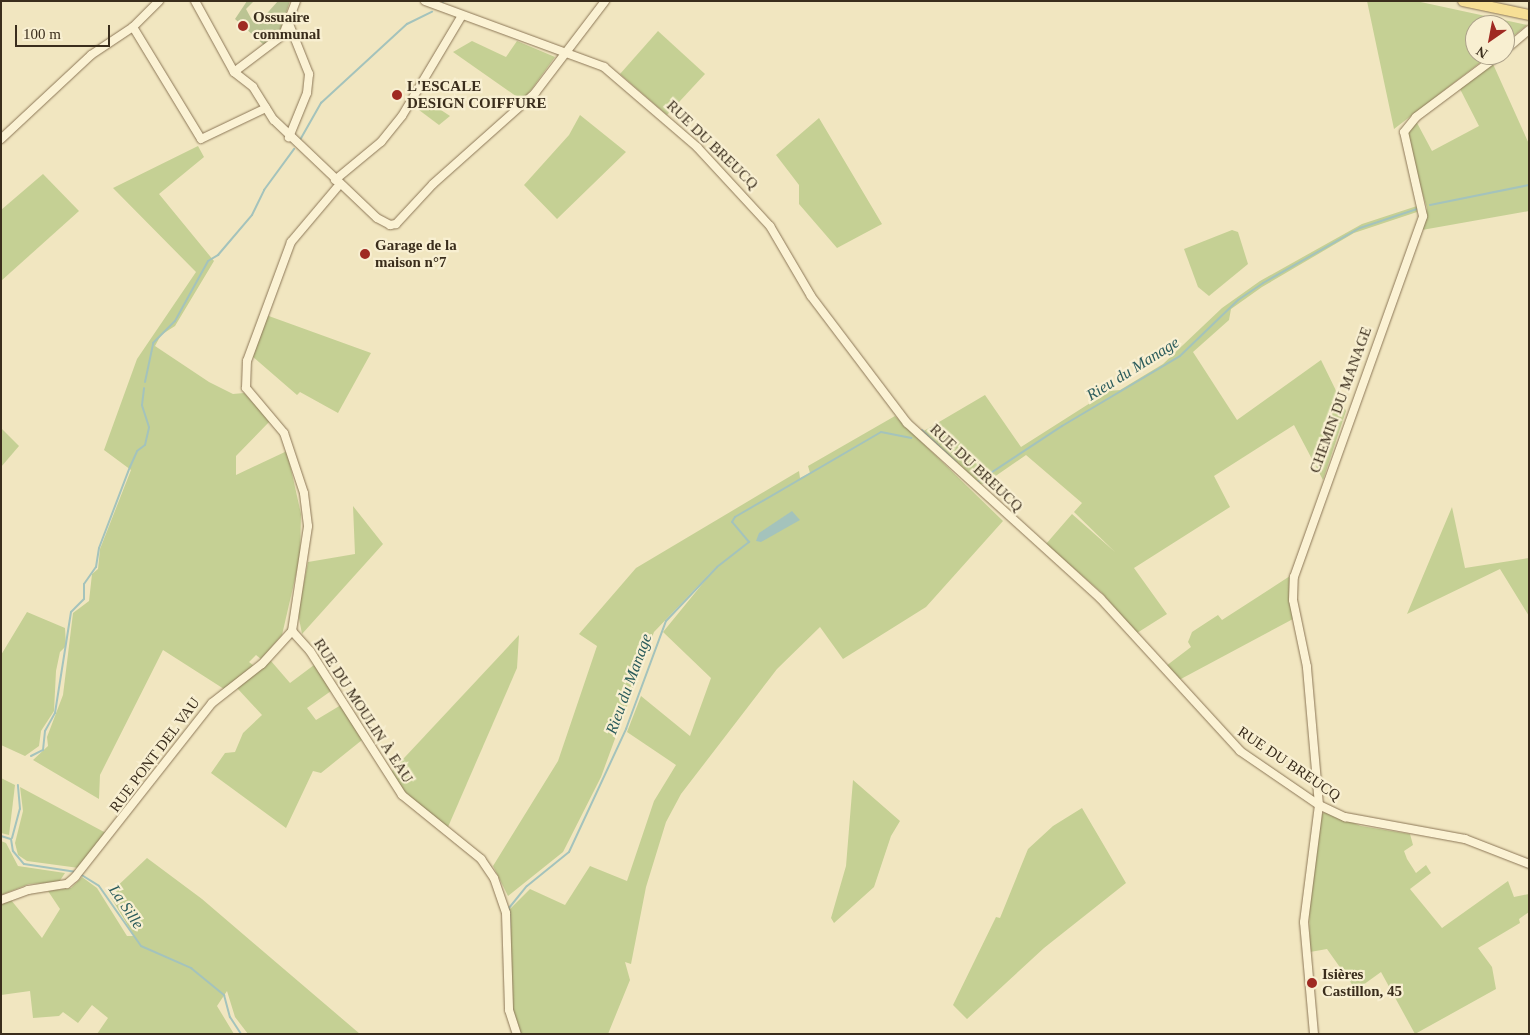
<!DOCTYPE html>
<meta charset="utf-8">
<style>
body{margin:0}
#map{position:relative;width:1530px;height:1035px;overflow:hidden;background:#f1e6c0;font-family:"Times New Roman",serif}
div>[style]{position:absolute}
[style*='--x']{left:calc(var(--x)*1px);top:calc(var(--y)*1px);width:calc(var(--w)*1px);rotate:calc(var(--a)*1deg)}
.green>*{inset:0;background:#c5d094}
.cemetery>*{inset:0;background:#bbc493}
.water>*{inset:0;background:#a4c3bc}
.stream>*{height:2px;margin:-1px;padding:0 1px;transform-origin:1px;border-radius:1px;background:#a4c3bc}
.roads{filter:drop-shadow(0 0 1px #8c7757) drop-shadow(0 0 1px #8c7757)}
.minor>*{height:8px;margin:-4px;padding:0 4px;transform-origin:4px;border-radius:4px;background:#fbf2d4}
.major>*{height:10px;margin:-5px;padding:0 5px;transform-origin:5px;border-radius:5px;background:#f7df95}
.dots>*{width:14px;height:14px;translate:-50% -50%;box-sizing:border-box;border:2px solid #f8efd1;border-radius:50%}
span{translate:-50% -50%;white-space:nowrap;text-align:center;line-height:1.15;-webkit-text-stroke:4.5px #f8efd1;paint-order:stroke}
.poi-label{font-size:15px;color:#3a2d1c;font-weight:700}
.left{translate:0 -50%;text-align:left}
.street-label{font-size:15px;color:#3a2d1c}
.water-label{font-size:16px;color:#2a5b5b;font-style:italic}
.frame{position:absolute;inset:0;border:2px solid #3a2d1c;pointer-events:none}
.north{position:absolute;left:1465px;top:15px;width:50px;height:50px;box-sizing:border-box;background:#f8efd1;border:1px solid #aca189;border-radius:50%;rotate:213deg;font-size:14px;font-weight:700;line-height:20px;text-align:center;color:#3a2d1c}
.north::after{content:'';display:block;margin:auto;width:18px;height:22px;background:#9f2a22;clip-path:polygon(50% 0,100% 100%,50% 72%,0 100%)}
.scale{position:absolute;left:15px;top:25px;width:95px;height:22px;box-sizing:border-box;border:2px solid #3a2d1c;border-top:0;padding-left:6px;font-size:15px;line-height:18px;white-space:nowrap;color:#3a2d1c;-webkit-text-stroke:4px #f8efd1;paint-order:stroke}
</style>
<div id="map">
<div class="green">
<i style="clip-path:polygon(1367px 1px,1416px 1px,1527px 25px,1505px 43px,1505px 25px,1475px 25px,1475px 55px,1490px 55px,1394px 129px)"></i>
<i style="clip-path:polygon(658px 31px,705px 74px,667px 115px,620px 74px)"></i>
<i style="clip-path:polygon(472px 41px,506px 57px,517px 41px,555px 57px,523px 101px,453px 52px)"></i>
<i style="clip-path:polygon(1493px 64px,1529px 144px,1529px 211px,1422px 230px,1427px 208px,1407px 144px,1407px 130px,1416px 121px,1432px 151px,1479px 126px,1460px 89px)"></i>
<i style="clip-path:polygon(422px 98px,429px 102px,450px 116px,439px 125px,415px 107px)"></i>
<i style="clip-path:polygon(580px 115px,626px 152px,557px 219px,524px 185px,569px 135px)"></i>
<i style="clip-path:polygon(819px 118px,882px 224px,837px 248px,799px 204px,799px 185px,776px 155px)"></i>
<i style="clip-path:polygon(198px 146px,204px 157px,159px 194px,214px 261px,175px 326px,161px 335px,155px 346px,209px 382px,233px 394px,244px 393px,270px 421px,236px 456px,236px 475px,287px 451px,301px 514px,300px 557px,282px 635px,261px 659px,256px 655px,249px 662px,254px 666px,224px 689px,163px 650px,100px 775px,99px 799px,33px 760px,48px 746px,47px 737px,63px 695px,73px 613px,89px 601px,92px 574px,98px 569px,100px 549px,131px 470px,104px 450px,137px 359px,196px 272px,113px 188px)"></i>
<i style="clip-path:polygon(43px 174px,79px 211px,1px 281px,1px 210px)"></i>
<i style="clip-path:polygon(1417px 206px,1417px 212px,1354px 233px,1262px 287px,1231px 309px,1229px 320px,1193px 352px,1237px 420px,1321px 360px,1346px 411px,1323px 480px,1294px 425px,1214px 476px,1230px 507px,1134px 568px,1167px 614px,1137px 633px,1101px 592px,1046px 544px,1072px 514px,1115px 552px,1074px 512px,1082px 503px,1026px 455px,984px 484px,976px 484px,922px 432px,985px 395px,1021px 447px,1109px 391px,1120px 390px,1163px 364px,1222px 308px,1260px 281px,1362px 224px)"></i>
<i style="clip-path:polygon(1232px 230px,1238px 232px,1248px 264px,1209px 296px,1198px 287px,1184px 249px)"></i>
<i style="clip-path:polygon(266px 315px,371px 353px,338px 413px,300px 392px,297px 395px,253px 357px)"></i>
<i style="clip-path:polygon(895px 416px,1003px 521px,926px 607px,843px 659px,820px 627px,777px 669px,681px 794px,666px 822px,646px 887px,631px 964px,625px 962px,630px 980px,608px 1034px,517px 1034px,513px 1027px,506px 913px,530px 889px,565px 905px,590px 866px,627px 881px,654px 801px,676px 765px,627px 732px,641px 696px,690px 736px,711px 678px,663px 632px,717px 566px,654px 632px,601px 777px,563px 852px,508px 896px,493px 866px,558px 761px,597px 646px,579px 634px,636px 568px,799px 471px,800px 478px,810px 473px,808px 466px)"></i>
<i style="clip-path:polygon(1px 428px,19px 446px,1px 467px)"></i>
<i style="clip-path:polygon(353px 506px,383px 544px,302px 634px,298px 613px,308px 562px,355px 554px)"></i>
<i style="clip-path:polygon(1452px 507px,1465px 568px,1529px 558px,1529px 616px,1500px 569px,1407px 614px)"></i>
<i style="clip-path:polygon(1290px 576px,1293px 619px,1179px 680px,1166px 666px,1191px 647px,1188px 642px,1192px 632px,1218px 615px,1222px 620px)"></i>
<i style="clip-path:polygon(27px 612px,65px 628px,66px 646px,60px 652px,56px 671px,54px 711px,41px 731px,39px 746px,25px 756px,1px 745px,1px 655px)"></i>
<i style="clip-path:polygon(519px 635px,517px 668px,448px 827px,409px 798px,391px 772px)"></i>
<i style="clip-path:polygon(271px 661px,290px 683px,314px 665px,331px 691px,307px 708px,316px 720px,341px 705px,362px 740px,321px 773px,313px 771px,286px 828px,211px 773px,225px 753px,235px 752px,243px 733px,262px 715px,237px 688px)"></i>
<i style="clip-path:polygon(1px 778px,15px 785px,9px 835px,1px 833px)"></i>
<i style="clip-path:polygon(853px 780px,900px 821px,891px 836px,874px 887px,834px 923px,831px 918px,846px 866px)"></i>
<i style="clip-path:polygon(20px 787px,106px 833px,79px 868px,27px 861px,18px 855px,15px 843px,23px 811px)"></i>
<i style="clip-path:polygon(1082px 808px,1126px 883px,1044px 948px,967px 1019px,953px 1005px,996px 917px,1000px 918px,1028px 849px,1053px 826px)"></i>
<i style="clip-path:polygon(1326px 812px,1361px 826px,1410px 834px,1413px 845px,1404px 851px,1407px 859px,1416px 873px,1426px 865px,1431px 873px,1410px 889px,1442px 928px,1508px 881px,1514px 897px,1529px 894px,1529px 912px,1519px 919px,1520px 923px,1478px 948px,1492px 967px,1496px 989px,1415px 1034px,1381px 972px,1356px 990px,1327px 949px,1310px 952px,1309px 901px,1322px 814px)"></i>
<i style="clip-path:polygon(1px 841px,6px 843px,18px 866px,65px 873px,59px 882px,29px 884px,1px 895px)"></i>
<i style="clip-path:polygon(147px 858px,202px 899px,360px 1034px,248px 1034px,235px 1017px,227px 991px,217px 1006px,234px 1034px,97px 1034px,108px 1018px,92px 1005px,78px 1023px,63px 1012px,59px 1016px,33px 1018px,30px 991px,1px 995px,1px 905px,11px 900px,42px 938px,60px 909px,48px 891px,71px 888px,82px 877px,97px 888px,127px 936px,134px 936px,109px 894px)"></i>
</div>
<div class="cemetery">
<i style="clip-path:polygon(247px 1px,254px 1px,246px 9px,252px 20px,261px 20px,278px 1px,290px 1px,280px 31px,264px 45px,235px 19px)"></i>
</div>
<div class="water">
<i style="clip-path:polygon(792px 511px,800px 520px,761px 542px,756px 541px,759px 533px)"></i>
</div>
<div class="stream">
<i style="--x:443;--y:2;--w:1;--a:-45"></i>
<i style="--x:300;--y:140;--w:43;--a:-60.4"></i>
<i style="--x:321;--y:103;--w:117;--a:-42.6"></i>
<i style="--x:407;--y:24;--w:28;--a:-26"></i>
<i style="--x:1430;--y:205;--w:101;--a:-11.4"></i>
<i style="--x:145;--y:382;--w:40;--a:-78"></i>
<i style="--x:153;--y:343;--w:31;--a:-45"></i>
<i style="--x:175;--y:321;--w:68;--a:-61.2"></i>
<i style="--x:208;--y:261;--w:12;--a:-31"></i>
<i style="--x:218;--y:255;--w:52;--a:-49.6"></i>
<i style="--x:252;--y:215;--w:28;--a:-64"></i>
<i style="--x:264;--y:190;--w:51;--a:-53.8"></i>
<i style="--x:922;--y:430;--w:47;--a:43.3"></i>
<i style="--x:977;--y:482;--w:102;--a:-33.4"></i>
<i style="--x:1062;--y:426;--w:137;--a:-30.7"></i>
<i style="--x:1180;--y:356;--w:81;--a:-44"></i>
<i style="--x:1238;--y:300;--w:30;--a:-34"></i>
<i style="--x:1263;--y:283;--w:112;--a:-29.6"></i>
<i style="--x:1360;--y:228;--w:60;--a:-18.4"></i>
<i style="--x:31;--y:756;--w:13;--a:-27"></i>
<i style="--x:43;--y:750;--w:19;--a:-84"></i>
<i style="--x:45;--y:731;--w:21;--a:-61"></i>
<i style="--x:55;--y:713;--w:102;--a:-81"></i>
<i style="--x:71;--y:612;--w:18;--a:-45"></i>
<i style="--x:84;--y:599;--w:15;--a:-90"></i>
<i style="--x:84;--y:584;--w:21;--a:-55"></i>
<i style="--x:96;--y:567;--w:19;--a:-81"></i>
<i style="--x:99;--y:548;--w:87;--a:-69.1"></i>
<i style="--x:130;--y:467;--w:17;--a:-66"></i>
<i style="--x:137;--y:451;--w:10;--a:-37"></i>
<i style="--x:145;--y:445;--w:18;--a:-77"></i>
<i style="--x:149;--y:427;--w:23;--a:-108"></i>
<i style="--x:142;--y:405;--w:17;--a:-83"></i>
<i style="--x:1;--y:836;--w:10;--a:17"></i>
<i style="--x:11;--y:839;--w:12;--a:81"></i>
<i style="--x:13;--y:851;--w:17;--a:50"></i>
<i style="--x:24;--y:864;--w:53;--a:8.7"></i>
<i style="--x:12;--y:838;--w:30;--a:-75"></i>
<i style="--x:20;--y:809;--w:24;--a:-95"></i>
<i style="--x:80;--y:874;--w:22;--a:32"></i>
<i style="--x:99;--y:886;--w:73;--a:55"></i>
<i style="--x:141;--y:946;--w:55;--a:23.7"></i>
<i style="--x:191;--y:968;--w:43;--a:39.3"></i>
<i style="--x:224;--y:995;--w:23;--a:75"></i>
<i style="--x:230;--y:1017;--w:20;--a:57"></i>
<i style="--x:510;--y:928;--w:20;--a:-93"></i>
<i style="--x:509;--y:908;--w:28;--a:-51"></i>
<i style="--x:527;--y:886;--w:54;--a:-39"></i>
<i style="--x:569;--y:852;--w:136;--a:-65.1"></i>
<i style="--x:626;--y:729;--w:115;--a:-69.7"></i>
<i style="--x:666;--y:621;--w:74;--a:-46.6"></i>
<i style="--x:717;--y:567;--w:41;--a:-38"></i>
<i style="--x:749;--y:542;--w:26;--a:-130"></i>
<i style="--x:732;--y:522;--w:6;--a:-59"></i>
<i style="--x:735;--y:517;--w:169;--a:-30.2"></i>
<i style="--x:881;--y:432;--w:31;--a:11"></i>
</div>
<div class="roads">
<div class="minor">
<i style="--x:195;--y:1;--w:81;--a:61.2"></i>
<i style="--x:234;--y:72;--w:24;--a:38"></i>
<i style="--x:253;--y:87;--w:39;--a:58"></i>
<i style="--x:274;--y:120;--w:142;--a:43.6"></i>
<i style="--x:377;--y:218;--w:15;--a:28"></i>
<i style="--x:390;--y:225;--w:6;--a:-9"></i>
<i style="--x:396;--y:224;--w:54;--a:-47.2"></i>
<i style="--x:433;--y:184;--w:137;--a:-41.7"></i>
<i style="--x:535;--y:93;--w:116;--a:-52.7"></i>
<i style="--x:425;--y:1;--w:191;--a:20.2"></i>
<i style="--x:604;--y:67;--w:123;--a:40.7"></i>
<i style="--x:697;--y:147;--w:108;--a:47.3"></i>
<i style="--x:770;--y:226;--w:81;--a:59.6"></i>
<i style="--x:811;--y:296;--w:159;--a:52.9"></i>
<i style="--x:907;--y:423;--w:261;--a:42.2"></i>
<i style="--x:1100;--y:598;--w:207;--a:47.5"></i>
<i style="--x:1240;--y:751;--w:96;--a:34.4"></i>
<i style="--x:1319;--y:805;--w:29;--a:25"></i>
<i style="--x:1345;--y:817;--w:122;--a:10.4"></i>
<i style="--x:1465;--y:839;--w:69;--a:21.3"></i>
<i style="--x:289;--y:24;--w:54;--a:68.2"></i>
<i style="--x:309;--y:74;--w:19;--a:96"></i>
<i style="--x:307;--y:93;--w:48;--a:112.2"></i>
<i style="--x:133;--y:27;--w:131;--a:58.7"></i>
<i style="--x:201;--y:139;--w:72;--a:-25.5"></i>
<i style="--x:1505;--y:50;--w:31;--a:-40"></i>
<i style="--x:234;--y:72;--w:61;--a:-37.1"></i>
<i style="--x:283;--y:35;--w:36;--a:-69"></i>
<i style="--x:1;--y:139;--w:123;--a:-43"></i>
<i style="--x:91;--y:55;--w:50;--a:-33.7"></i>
<i style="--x:133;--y:27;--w:37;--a:-45"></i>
<i style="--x:335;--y:180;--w:60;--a:-39.6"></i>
<i style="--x:381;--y:142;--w:33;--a:-51"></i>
<i style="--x:402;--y:116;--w:115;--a:-59.2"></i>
<i style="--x:292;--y:631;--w:27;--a:48"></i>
<i style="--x:310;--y:651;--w:171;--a:57.4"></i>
<i style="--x:402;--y:795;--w:102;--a:39"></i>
<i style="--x:481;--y:859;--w:23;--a:56"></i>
<i style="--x:494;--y:878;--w:37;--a:71"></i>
<i style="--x:506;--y:913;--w:97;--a:88.2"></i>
<i style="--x:509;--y:1010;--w:25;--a:72"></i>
<i style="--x:1;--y:900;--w:29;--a:-20"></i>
<i style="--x:28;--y:890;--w:39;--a:-9"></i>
<i style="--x:67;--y:884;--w:11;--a:-41"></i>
<i style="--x:75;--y:877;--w:221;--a:-51.8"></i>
<i style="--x:212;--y:703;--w:63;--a:-38"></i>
<i style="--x:262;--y:664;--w:45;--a:-47.7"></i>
<i style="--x:292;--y:631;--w:106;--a:-81.3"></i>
<i style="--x:308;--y:526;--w:33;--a:-97"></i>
<i style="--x:304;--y:493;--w:63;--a:-108.4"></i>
<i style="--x:284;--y:433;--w:59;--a:-130.2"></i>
<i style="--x:246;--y:388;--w:27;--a:-88"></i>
<i style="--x:247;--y:361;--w:127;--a:-69.7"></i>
<i style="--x:291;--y:242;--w:76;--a:-49.8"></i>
<i style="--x:1314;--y:1034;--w:112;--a:-95.1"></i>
<i style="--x:1304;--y:922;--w:118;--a:-82.7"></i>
<i style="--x:1319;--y:805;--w:139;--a:-95"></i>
<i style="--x:1307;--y:667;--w:68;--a:-101.8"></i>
<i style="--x:1293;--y:600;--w:23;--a:-88"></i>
<i style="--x:1294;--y:577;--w:383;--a:-70.3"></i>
<i style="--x:1423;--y:216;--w:86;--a:-102.7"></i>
<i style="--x:1404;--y:132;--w:19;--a:-51"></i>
<i style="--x:1416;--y:117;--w:104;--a:-36.8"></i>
</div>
<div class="major">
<i style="--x:1463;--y:1;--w:67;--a:12"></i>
</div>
</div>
<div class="dots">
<i style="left:243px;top:26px;background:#9f2a22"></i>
<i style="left:397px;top:95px;background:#9f2a22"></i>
<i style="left:365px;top:254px;background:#9f2a22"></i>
<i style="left:1312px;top:983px;background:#9f2a22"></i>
</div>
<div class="poi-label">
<span class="left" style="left:253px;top:26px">Ossuaire<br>communal</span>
<span class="left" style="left:407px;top:95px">L'ESCALE<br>DESIGN COIFFURE</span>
<span class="left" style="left:375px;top:254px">Garage de la<br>maison n°7</span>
<span class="left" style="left:1322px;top:983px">Isières<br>Castillon, 45</span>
</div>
<div class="street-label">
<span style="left:712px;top:145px;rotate:44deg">RUE DU BREUCQ</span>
<span style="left:1341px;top:400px;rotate:-70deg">CHEMIN DU MANAGE</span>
<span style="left:976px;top:468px;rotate:43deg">RUE DU BREUCQ</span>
<span style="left:363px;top:711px;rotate:57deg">RUE DU MOULIN À EAU</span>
<span style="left:155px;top:755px;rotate:-53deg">RUE PONT DEL VAU</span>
<span style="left:1289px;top:764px;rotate:34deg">RUE DU BREUCQ</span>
</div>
<div class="water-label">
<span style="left:1133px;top:369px;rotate:-32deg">Rieu du Manage</span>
<span style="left:629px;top:684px;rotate:-70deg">Rieu du Manage</span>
<span style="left:126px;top:907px;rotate:56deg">La Sille</span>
</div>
<div class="frame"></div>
<div class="north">N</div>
<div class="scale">100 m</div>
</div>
